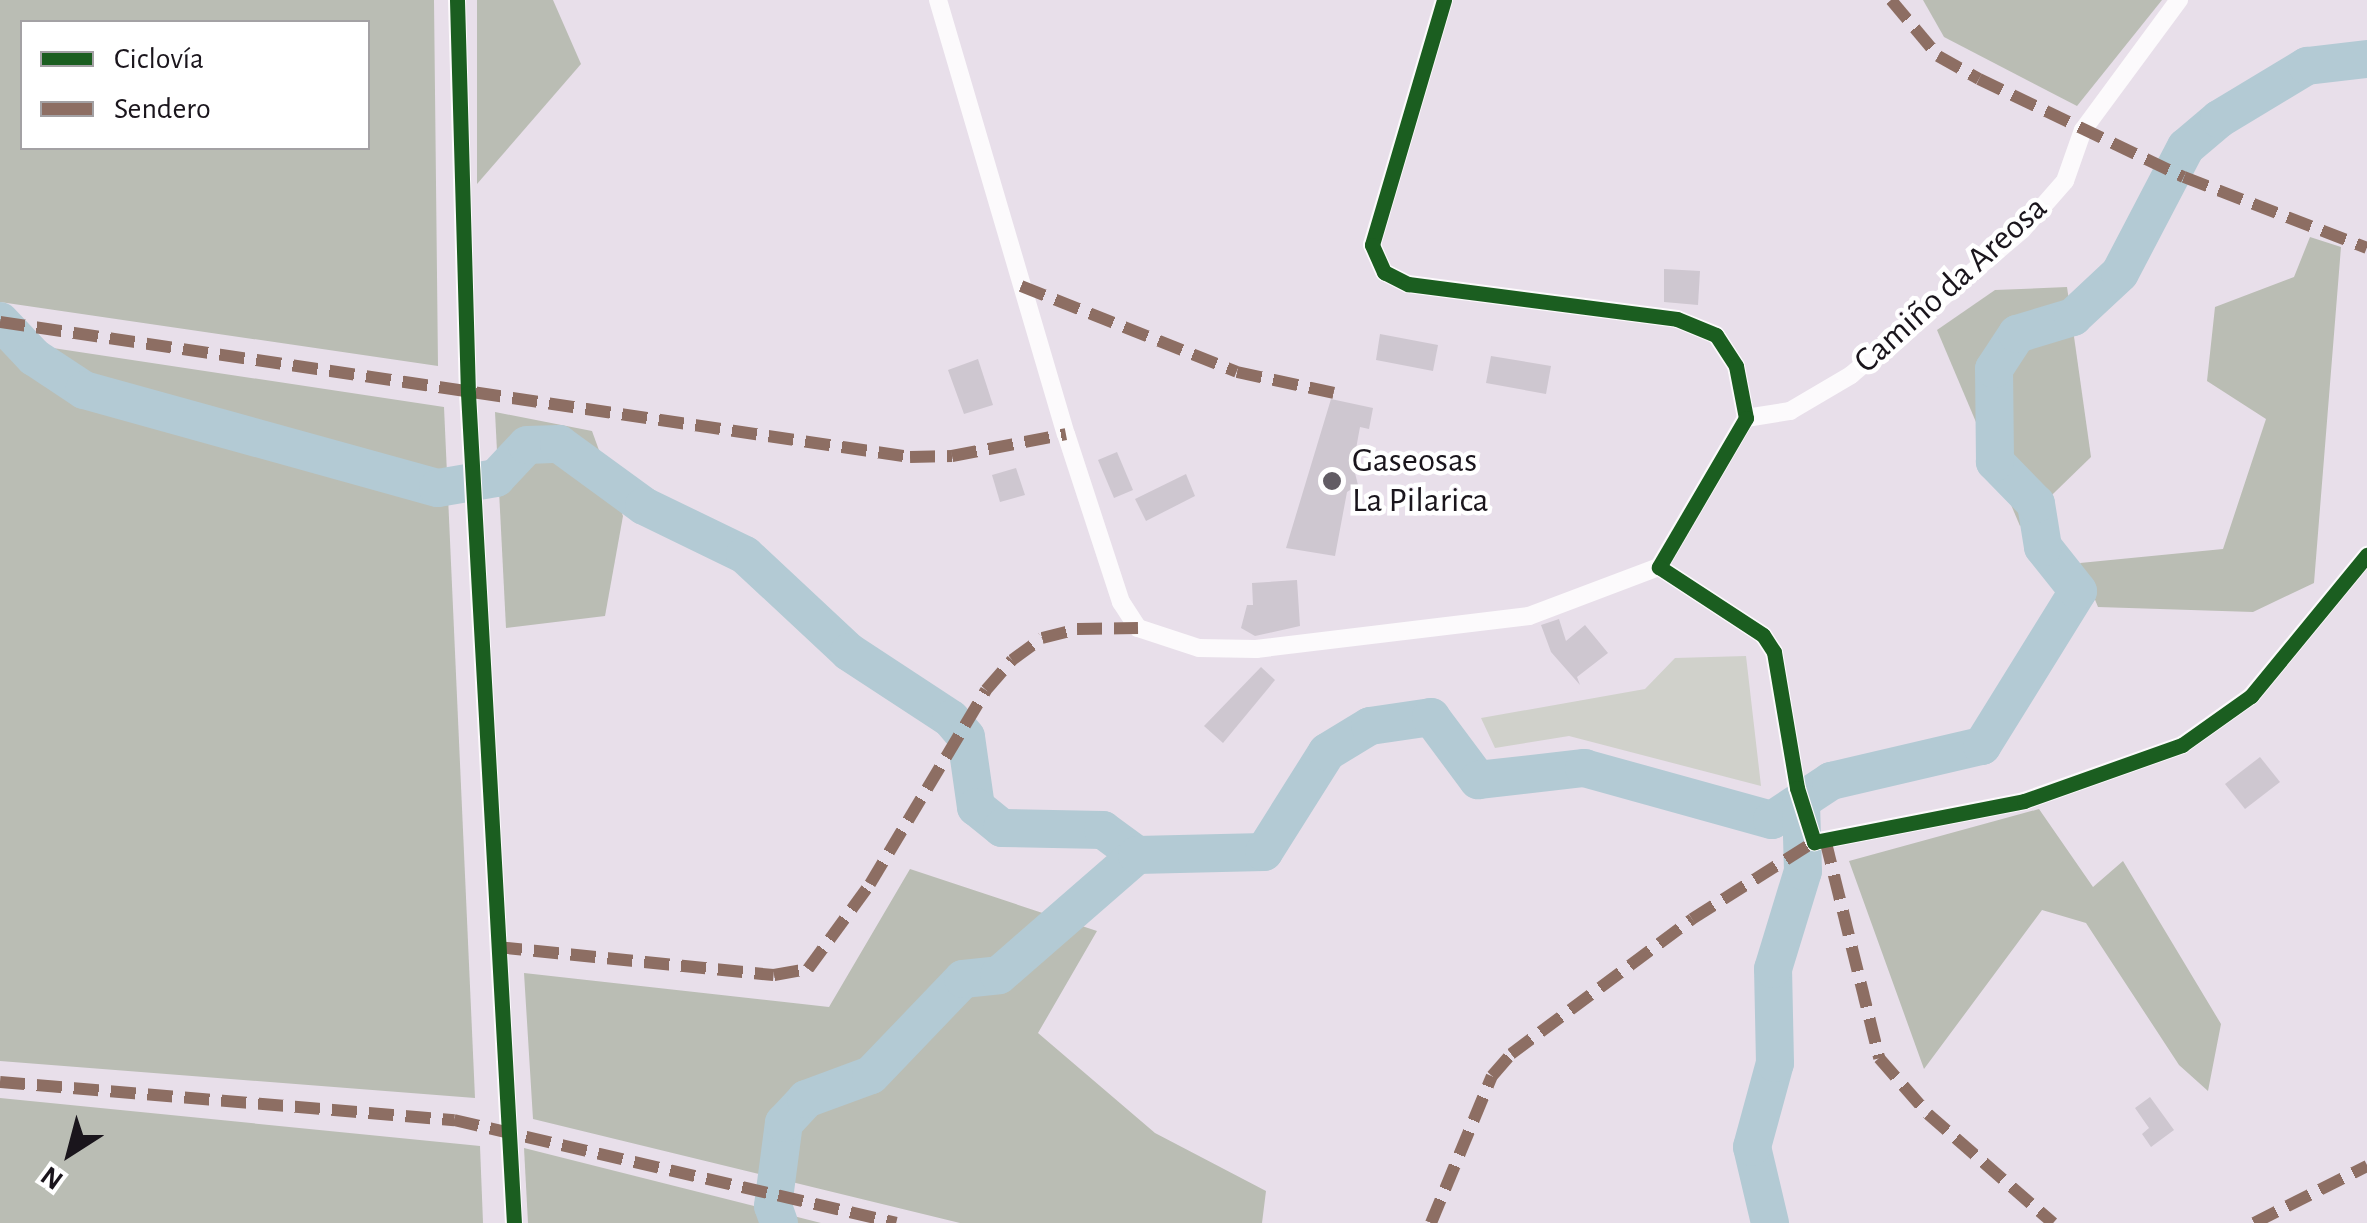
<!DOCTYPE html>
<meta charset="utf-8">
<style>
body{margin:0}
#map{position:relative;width:2367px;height:1223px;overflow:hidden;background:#e8dfea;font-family:"Alegreya Sans",sans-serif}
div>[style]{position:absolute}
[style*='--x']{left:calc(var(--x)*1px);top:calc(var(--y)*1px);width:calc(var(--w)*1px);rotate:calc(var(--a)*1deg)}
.green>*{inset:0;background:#d0d1cb}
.forest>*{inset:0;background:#babdb4}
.river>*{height:38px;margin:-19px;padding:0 19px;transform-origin:19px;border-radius:19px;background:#b3cad4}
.building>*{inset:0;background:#cec7d0}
.minor>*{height:18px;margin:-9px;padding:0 9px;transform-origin:9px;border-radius:9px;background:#fcfafc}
.quiet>*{height:12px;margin-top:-6px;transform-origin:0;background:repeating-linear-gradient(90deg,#8d6e63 0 25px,transparent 0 37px)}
.cycleway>*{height:15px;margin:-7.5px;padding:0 7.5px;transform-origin:7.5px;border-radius:7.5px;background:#1b5e20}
.dots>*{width:28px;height:28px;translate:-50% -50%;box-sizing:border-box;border:5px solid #fff;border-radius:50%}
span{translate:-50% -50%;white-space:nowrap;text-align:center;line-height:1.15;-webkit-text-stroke:9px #fff;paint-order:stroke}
.street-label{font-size:35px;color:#1a151c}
.poi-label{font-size:35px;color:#1a151c}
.left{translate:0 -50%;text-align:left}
.legend{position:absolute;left:20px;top:20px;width:350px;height:130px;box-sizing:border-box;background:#fff;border:2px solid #a3a1a4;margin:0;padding:12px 18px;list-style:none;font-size:30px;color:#1a151c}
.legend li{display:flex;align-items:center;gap:20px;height:50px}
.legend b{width:50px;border:2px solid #a3a1a4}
.north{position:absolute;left:20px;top:1103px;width:100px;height:100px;-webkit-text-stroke:8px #fff;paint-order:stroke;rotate:216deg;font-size:28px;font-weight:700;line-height:40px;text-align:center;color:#1a151c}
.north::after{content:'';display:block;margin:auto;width:35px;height:45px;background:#1a151c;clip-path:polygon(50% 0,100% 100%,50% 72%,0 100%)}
</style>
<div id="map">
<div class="green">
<i style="clip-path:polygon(1746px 656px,1761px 786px,1569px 736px,1495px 748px,1481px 718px,1645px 689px,1675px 658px)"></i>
</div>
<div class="forest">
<i style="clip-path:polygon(evenodd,0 0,434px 0,438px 366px,0 302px,0 0,22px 22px,368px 22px,368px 148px,22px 148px,22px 22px)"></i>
<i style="clip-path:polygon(477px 0,553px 0,581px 64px,477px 184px)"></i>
<i style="clip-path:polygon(1923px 0,2162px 0,2077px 106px,1944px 37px)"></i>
<i style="clip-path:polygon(2310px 237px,2341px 247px,2314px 583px,2253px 612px,2098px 607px,2080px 563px,2223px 549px,2266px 419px,2207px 381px,2215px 307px,2294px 277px)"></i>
<i style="clip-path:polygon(2067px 287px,2091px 457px,2020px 526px,1937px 330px,1995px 290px)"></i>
<i style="clip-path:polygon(0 340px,444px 407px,475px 1098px,0 1061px)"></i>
<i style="clip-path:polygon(495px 412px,592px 431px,623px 516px,605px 616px,506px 628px)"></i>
<i style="clip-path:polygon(2039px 809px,2093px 887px,2123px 861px,2221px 1024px,2208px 1091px,2179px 1065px,2086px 923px,2042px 910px,1924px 1069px,1849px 861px)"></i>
<i style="clip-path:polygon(910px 869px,1097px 931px,1038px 1033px,1155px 1133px,1266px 1191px,1262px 1223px,960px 1223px,533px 1119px,524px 973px,829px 1007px)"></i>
<i style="clip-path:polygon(0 1098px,480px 1146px,483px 1223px,0 1223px)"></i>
<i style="clip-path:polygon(524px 1148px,821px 1223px,528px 1223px)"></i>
</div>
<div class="river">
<i style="--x:0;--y:321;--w:50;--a:46.6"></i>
<i style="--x:34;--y:357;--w:60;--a:33.4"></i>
<i style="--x:84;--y:390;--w:367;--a:15.5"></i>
<i style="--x:438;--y:488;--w:59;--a:-9.8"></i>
<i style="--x:496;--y:478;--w:45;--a:-46.8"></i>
<i style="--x:527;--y:445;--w:32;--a:-2"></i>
<i style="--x:559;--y:444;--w:105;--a:36.1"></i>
<i style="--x:644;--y:506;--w:112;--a:25.9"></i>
<i style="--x:745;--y:555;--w:142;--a:43"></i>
<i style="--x:849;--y:652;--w:122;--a:33.3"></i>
<i style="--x:951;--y:719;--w:23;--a:50"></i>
<i style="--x:966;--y:737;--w:71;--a:81.9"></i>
<i style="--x:976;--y:807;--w:33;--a:39"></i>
<i style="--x:1002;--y:828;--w:101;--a:1.1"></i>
<i style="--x:1103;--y:830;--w:42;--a:36.3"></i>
<i style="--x:779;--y:1223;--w:18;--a:-109"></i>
<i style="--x:773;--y:1206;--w:84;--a:-82.5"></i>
<i style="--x:784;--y:1123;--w:33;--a:-47"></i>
<i style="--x:806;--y:1099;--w:69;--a:-20.3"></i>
<i style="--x:871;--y:1075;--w:133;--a:-46.2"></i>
<i style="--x:963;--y:979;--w:36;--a:-6"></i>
<i style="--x:999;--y:975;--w:183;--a:-41"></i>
<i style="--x:1137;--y:855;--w:127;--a:-1.4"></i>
<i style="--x:1264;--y:852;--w:118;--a:-57.8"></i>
<i style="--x:1327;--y:752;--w:50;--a:-31.2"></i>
<i style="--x:1370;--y:726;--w:62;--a:-8.4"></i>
<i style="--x:1431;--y:717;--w:79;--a:53.3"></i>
<i style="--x:1478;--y:780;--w:107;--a:-6.5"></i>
<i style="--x:1584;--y:768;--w:195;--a:15.5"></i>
<i style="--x:1772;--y:820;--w:71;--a:-33.5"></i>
<i style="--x:1831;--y:781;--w:155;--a:-13.1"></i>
<i style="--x:1982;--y:746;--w:182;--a:-58.2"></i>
<i style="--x:2078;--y:591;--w:56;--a:-128.5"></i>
<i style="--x:2043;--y:547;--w:44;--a:-99.2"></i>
<i style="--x:2036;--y:504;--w:59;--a:-134.3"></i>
<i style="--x:1995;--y:462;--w:93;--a:-90.6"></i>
<i style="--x:1994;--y:369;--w:42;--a:-56.7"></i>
<i style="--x:2017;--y:334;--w:59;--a:-16.9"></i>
<i style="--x:2073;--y:317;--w:64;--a:-43.1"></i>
<i style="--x:2120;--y:273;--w:142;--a:-62.4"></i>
<i style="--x:2186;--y:147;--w:43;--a:-40.3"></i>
<i style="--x:2219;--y:119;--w:103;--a:-31.1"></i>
<i style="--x:2307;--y:66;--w:60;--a:-6.7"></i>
<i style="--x:1770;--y:1223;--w:78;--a:-103.3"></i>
<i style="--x:1752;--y:1147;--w:87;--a:-74.7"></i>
<i style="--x:1775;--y:1063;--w:94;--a:-91.2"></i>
<i style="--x:1773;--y:969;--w:102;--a:-73"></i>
<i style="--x:1803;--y:871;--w:69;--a:-91.7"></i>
</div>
<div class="building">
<i style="clip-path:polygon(1664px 269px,1700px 271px,1698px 305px,1664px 302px)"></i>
<i style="clip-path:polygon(1380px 334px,1438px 345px,1433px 371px,1376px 360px)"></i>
<i style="clip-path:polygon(1491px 356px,1551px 366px,1546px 394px,1486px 383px)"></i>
<i style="clip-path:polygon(978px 359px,993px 405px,964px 414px,948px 370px)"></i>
<i style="clip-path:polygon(1331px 399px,1373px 408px,1369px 429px,1360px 427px,1353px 465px,1358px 485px,1347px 492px,1335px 556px,1286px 548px)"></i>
<i style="clip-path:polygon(1117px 452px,1133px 490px,1114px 498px,1098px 460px)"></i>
<i style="clip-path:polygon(1016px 468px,1025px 495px,1000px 502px,992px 475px)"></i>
<i style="clip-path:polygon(1186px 474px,1195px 496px,1146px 521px,1135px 499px)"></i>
<i style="clip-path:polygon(1297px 580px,1300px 626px,1255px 636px,1241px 628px,1247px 605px,1253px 605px,1252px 583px)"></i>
<i style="clip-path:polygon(1559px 619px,1566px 641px,1585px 625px,1608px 653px,1577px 677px,1580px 685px,1551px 652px,1541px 625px)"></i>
<i style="clip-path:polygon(1261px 667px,1275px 680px,1223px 743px,1204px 726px)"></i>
<i style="clip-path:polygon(2260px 757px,2280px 782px,2245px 809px,2225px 784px)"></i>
<i style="clip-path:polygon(2150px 1097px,2174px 1130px,2151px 1147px,2142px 1134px,2149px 1128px,2135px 1108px)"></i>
</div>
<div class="minor">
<i style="--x:457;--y:0;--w:393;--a:88.4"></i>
<i style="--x:468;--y:393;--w:831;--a:86.83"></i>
<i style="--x:938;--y:0;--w:452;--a:73.6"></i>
<i style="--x:1066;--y:434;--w:177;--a:71.9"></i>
<i style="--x:1121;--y:602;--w:31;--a:57"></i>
<i style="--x:1138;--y:628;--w:64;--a:18.2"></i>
<i style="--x:1199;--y:648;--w:57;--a:1"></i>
<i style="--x:1256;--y:649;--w:275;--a:-6.9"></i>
<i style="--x:1529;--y:616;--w:139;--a:-20.7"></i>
<i style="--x:1444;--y:0;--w:255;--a:106.4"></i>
<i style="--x:1372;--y:245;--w:30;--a:66"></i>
<i style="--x:1384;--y:272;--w:27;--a:27"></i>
<i style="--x:1408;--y:284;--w:271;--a:7.4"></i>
<i style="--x:1677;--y:319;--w:42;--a:22.3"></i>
<i style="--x:1716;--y:335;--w:37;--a:57"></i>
<i style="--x:1736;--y:366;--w:53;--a:79.1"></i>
<i style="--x:1746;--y:418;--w:173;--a:120.3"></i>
<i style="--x:1659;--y:567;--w:124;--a:33.2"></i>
<i style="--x:1763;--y:635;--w:20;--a:57"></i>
<i style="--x:1774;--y:652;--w:138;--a:80.4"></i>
<i style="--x:1797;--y:788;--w:57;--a:72.5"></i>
<i style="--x:1814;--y:842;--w:214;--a:-11"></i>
<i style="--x:2024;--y:801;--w:168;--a:-19.5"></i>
<i style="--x:2182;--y:745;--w:85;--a:-35.4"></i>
<i style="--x:2251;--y:696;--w:183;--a:-50.6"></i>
<i style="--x:1746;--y:418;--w:45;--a:-9"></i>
<i style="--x:1790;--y:411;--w:71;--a:-30.5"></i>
<i style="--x:1851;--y:375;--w:224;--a:-40.3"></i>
<i style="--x:2022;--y:230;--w:65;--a:-48.7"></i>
<i style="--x:2065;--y:181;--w:54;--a:-70.6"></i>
<i style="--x:2083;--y:130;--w:162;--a:-53.6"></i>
</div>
<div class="quiet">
<i style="--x:1891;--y:0;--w:73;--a:50"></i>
<i style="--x:1938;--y:56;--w:47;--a:29.3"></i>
<i style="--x:1979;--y:79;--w:227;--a:25.6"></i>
<i style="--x:2184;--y:177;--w:196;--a:21.2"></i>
<i style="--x:1021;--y:286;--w:232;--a:21.7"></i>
<i style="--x:1237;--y:372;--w:99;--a:12.2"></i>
<i style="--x:0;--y:322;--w:920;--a:8.44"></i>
<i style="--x:910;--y:457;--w:42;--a:-1.4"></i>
<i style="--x:952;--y:456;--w:116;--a:-10.9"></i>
<i style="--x:1825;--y:839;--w:226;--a:76.1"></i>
<i style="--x:1879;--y:1058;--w:74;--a:48.8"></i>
<i style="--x:1928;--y:1114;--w:166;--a:41.1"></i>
<i style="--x:497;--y:947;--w:278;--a:5.8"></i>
<i style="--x:774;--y:975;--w:35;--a:-10"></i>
<i style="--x:808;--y:969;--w:105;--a:-53.9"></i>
<i style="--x:870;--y:884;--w:226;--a:-59.1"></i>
<i style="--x:986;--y:690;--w:40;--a:-49"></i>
<i style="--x:1012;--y:660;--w:37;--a:-36"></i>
<i style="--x:1042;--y:638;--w:36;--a:-14"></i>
<i style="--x:1077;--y:629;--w:61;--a:-0.9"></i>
<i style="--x:0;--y:1082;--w:456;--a:4.8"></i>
<i style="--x:454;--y:1120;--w:454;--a:13.1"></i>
<i style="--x:1431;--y:1223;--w:159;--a:-67.5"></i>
<i style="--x:1492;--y:1076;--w:29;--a:-49"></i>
<i style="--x:1511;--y:1054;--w:226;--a:-36.7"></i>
<i style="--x:1692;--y:919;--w:144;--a:-32.3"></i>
<i style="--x:2254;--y:1223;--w:127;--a:-26.8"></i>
</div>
<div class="cycleway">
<i style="--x:457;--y:0;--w:393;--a:88.4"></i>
<i style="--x:468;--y:393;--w:831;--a:86.83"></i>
<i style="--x:1444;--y:0;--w:255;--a:106.4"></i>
<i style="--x:1372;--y:245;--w:30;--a:66"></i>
<i style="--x:1384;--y:272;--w:27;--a:27"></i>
<i style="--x:1408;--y:284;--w:271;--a:7.4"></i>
<i style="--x:1677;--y:319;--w:42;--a:22.3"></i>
<i style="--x:1716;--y:335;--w:37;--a:57"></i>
<i style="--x:1736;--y:366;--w:53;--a:79.1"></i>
<i style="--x:1746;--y:418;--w:173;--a:120.3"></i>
<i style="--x:1659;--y:567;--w:124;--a:33.2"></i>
<i style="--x:1763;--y:635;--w:20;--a:57"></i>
<i style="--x:1774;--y:652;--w:138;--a:80.4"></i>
<i style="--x:1797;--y:788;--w:57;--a:72.5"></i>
<i style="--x:1814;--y:842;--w:214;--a:-11"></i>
<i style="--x:2024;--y:801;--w:168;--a:-19.5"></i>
<i style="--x:2182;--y:745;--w:85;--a:-35.4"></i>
<i style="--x:2251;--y:696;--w:183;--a:-50.6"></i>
</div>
<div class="dots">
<i style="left:1332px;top:481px;background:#625c64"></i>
</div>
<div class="street-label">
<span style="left:1951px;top:285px;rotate:-42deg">Camiño da Areosa</span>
</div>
<div class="poi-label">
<span class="left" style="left:1352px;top:481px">Gaseosas<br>La Pilarica</span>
</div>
<ul class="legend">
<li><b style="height:12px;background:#1b5e20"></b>Ciclovía</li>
<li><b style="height:12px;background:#8d6e63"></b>Sendero</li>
</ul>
<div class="north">N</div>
</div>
